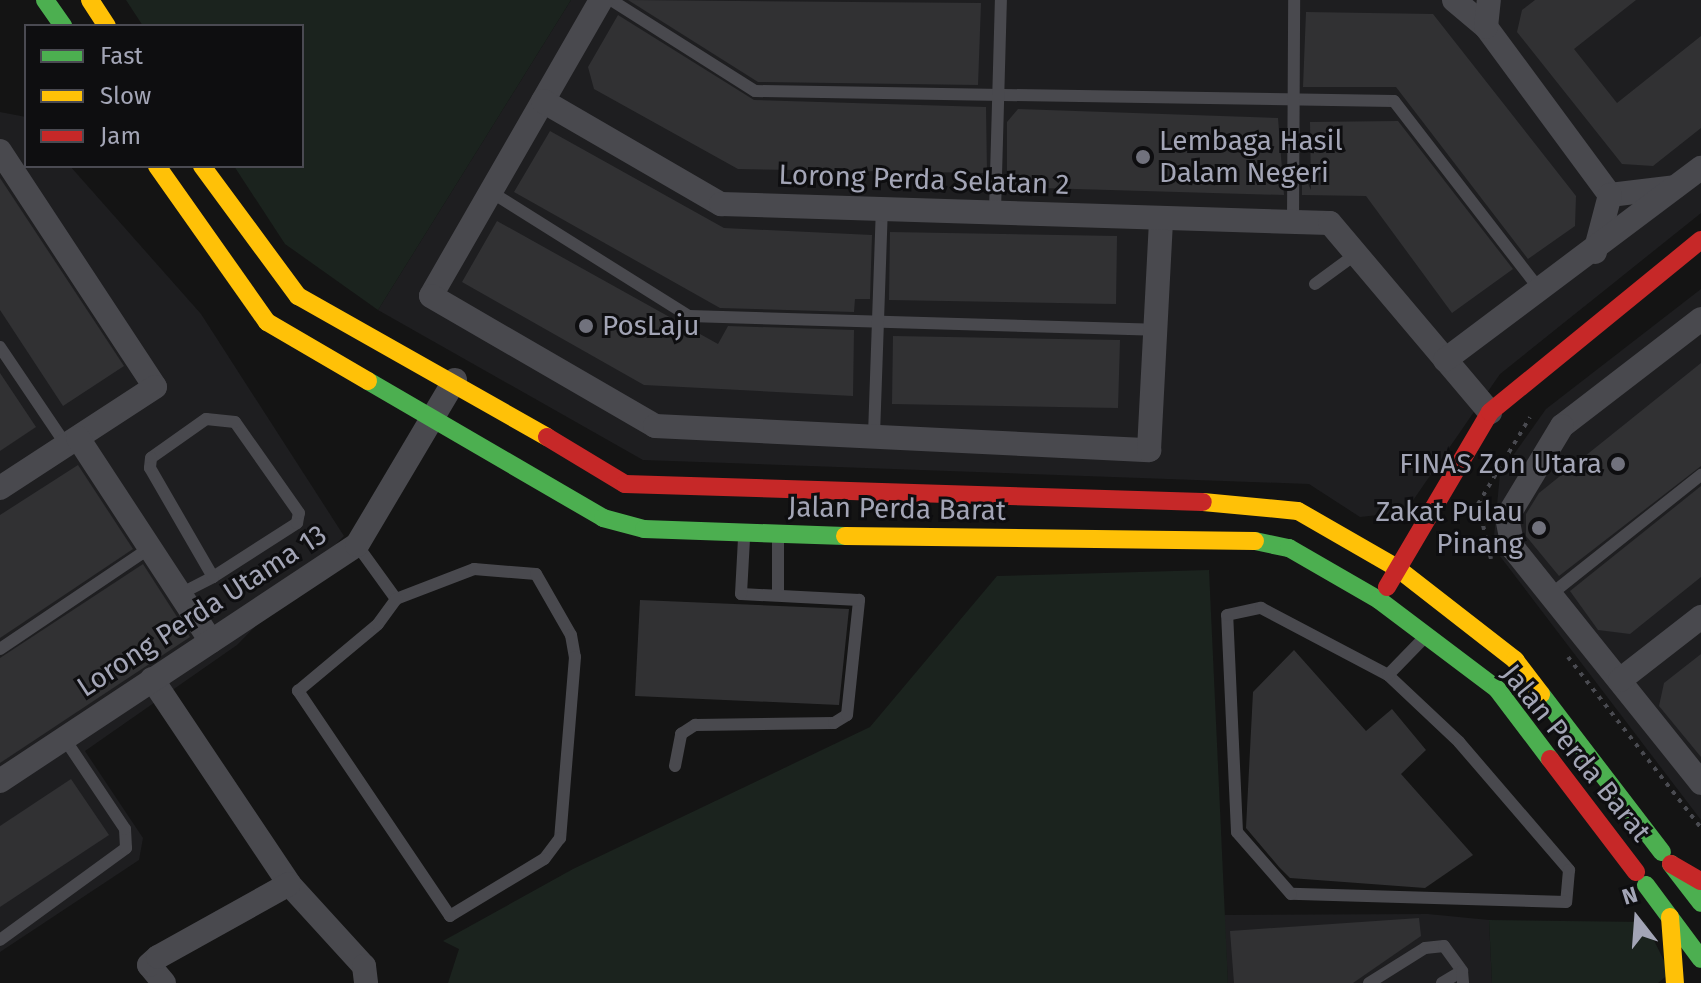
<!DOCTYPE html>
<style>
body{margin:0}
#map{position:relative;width:1701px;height:983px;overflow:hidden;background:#141414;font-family:"Fira Sans",sans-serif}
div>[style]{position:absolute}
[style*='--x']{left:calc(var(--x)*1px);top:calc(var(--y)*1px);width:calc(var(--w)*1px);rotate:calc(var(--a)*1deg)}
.built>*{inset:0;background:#1e1e20}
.green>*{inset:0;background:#1b231e}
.building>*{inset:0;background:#313133}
.path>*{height:4px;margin-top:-2px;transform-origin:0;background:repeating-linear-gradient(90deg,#494a50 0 4px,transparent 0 10px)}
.lane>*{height:12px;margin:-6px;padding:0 6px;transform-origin:6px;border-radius:6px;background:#49494e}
.street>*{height:24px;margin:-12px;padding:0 12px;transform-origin:12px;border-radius:12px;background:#49494e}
.fast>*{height:18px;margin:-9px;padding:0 9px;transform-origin:9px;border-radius:9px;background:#4caf50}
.slow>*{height:18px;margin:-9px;padding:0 9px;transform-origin:9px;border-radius:9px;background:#ffc107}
.jam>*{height:18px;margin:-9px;padding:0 9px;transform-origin:9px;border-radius:9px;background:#c62828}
.dots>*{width:22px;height:22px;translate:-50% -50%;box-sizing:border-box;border:4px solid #0e0e10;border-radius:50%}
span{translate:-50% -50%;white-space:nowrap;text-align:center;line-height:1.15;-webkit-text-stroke:6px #0e0e10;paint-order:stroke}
.poi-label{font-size:28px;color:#a3a5b6}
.left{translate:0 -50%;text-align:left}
.right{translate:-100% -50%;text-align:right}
.street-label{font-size:28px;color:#a3a5b6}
.legend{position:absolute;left:24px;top:24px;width:280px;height:144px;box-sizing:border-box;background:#0e0e10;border:2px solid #4a4a52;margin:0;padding:10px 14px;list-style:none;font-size:24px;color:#a3a5b6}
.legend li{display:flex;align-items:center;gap:16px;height:40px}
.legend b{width:40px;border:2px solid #4a4a52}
.north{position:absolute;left:1597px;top:879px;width:80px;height:80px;-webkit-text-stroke:6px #0e0e10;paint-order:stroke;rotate:343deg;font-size:22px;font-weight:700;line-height:32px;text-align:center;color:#a3a5b6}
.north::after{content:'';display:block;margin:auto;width:28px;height:36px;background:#a3a5b6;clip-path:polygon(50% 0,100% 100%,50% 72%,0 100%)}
</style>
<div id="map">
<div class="built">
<i style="clip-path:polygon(571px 0,1701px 0,1701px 213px,1500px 374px,1405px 512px,1360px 517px,1309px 484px,643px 460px,378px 310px)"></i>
<i style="clip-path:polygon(0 112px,26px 117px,26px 166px,70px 166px,201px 314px,344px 536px,237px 645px,85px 751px,143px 838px,139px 860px,0 952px)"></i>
<i style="clip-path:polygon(1701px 289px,1701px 820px,1493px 547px,1500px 474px,1546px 409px)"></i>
<i style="clip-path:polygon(1428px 914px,1489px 920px,1492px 983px,1228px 983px,1224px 915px)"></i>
</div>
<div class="green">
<i style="clip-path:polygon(126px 0,571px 0,378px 310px,285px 244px,234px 166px,302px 166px,302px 26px,143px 26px)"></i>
<i style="clip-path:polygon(1209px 570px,1228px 983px,448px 983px,459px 949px,443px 941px,573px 869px,870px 727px,997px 576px)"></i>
<i style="clip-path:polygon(1489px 920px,1645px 922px,1670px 973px,1658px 983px,1492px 983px)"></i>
</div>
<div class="building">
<i style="clip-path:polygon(628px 0,981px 3px,978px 85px,758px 82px)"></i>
<i style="clip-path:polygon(1535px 0,1636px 0,1574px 49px,1617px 103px,1701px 36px,1701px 128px,1653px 166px,1622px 164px,1517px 32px,1522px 10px)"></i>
<i style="clip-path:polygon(1306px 12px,1433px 14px,1576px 196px,1575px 226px,1528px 259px,1396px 87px,1303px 87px)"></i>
<i style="clip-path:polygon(618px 15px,754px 100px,986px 107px,987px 173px,738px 169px,594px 89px,588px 67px)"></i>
<i style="clip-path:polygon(1018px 109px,1278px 118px,1284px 195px,1007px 187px,1007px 122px)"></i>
<i style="clip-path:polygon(1398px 121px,1513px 269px,1452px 313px,1366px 196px,1302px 195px,1302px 171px,1311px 190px,1310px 122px)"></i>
<i style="clip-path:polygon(550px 131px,724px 228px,872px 235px,870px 299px,855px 299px,854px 312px,720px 308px,514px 192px)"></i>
<i style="clip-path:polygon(0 178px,124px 366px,63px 406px,0 310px)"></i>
<i style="clip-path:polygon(497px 221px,718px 344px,728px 326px,854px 330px,853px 396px,644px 385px,462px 282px)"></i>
<i style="clip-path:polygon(890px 232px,1117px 236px,1116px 304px,889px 300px)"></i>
<i style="clip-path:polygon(893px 336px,1120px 340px,1118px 408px,892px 404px)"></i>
<i style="clip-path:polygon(1701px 363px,1701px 466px,1559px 576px,1526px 536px,1526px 514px,1539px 493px)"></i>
<i style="clip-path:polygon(0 373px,36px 427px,0 451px)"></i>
<i style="clip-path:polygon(78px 465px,133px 549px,0 638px,0 515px)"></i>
<i style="clip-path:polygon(1701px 486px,1701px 577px,1630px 634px,1598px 630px,1570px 591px)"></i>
<i style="clip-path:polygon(143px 564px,190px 637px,0 763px,0 658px)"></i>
<i style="clip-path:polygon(640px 600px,849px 609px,839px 705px,635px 696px)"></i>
<i style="clip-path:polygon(1294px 650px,1366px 731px,1392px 709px,1426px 750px,1401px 774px,1473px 855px,1425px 888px,1290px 878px,1279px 867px,1246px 828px,1253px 692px)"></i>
<i style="clip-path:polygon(1701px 654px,1701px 757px,1659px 706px,1664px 683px)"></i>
<i style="clip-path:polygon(71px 779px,109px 835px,0 907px,0 826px)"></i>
<i style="clip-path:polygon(1419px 918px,1421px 936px,1353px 983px,1234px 983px,1230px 931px)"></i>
</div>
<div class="path">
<i style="--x:1491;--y:559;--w:57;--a:-103.3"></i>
<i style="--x:1478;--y:504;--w:101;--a:-59.1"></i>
<i style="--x:1568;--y:657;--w:217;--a:52.1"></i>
</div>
<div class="lane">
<i style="--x:611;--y:0;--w:170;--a:32.3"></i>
<i style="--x:755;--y:91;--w:639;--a:0.9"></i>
<i style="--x:1394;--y:101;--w:240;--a:52.3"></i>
<i style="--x:491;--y:192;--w:234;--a:32.1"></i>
<i style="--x:689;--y:316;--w:466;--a:1.7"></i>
<i style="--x:995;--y:211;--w:211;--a:-88.4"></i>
<i style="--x:1293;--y:222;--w:222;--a:-89.7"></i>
<i style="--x:1315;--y:284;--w:51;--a:-36.2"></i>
<i style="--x:0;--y:347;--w:118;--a:56"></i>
<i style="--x:874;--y:435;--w:226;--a:-88"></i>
<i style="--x:778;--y:539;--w:56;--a:90"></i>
<i style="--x:357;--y:545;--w:67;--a:54.2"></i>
<i style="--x:396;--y:599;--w:84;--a:-21"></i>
<i style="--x:474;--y:569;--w:62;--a:4.6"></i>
<i style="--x:536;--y:574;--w:70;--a:60.2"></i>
<i style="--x:571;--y:635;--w:22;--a:80"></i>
<i style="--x:575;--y:657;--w:182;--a:94.7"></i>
<i style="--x:560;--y:838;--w:26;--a:127"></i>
<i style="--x:544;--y:859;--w:110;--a:148.8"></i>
<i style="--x:450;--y:916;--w:272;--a:-124"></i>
<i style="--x:298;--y:691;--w:104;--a:-39.9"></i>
<i style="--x:378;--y:624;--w:31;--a:-54"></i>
<i style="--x:180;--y:594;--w:37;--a:-27"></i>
<i style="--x:213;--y:577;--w:100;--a:-32.7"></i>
<i style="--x:297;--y:523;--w:10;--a:-79"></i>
<i style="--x:299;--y:513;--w:111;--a:-125.1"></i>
<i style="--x:235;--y:422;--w:29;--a:-174"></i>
<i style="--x:206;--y:419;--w:67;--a:144.7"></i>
<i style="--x:151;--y:458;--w:10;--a:96"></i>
<i style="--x:150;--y:468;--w:126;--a:60"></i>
<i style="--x:1550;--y:595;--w:193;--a:-38.5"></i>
<i style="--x:0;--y:649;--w:181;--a:-34"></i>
<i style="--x:1388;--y:675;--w:98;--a:43.3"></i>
<i style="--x:1459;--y:742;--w:169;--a:49.3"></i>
<i style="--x:1569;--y:870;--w:32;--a:95"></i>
<i style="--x:1566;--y:902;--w:275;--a:-178.3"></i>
<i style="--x:1291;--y:894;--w:82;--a:-131.1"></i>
<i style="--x:1237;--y:832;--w:217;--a:-92.6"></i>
<i style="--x:1227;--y:615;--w:35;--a:-12"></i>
<i style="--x:1261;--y:608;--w:144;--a:27.8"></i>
<i style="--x:1388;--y:675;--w:53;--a:-45.8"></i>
<i style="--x:675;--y:766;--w:33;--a:-79"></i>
<i style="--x:681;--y:734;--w:17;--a:-33"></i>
<i style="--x:695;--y:725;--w:139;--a:-0.8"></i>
<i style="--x:834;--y:723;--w:15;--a:-32"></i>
<i style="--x:847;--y:715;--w:116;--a:-84"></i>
<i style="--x:859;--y:600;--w:118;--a:-177.1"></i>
<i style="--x:741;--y:594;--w:55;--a:-86.9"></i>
<i style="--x:0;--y:940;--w:156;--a:-36.1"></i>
<i style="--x:126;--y:848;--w:19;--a:-93"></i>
<i style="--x:125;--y:829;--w:110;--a:-123.8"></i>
<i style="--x:1369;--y:983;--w:66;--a:-32"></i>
<i style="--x:1425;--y:948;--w:19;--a:-6"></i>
<i style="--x:1444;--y:946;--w:31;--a:54"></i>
<i style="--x:1442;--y:983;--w:23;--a:-31"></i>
<i style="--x:1462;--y:971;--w:12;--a:85"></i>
</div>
<div class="street">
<i style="--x:601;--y:0;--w:341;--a:119.9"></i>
<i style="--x:431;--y:296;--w:259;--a:30.1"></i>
<i style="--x:655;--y:426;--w:495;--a:2.8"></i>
<i style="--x:1149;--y:450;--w:232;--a:-87"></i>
<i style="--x:1454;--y:0;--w:42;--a:40.2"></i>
<i style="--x:1486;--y:27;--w:209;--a:53.6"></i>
<i style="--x:1486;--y:27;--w:27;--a:-84"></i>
<i style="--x:543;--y:101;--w:206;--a:30.1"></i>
<i style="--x:721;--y:204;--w:609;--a:1.79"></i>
<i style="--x:1330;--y:223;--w:248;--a:49.8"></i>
<i style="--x:0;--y:151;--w:282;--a:56.7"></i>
<i style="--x:155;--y:387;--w:185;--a:146.9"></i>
<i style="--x:1610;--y:195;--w:65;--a:-7"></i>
<i style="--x:1595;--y:252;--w:59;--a:-75.3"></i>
<i style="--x:1701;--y:319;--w:175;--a:142.4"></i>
<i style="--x:1562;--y:426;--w:106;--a:121.1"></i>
<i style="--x:1507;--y:517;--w:32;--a:79"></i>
<i style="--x:1513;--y:548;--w:301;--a:51.3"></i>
<i style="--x:1445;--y:360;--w:320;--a:-36.9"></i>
<i style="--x:78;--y:438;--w:243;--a:56.8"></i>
<i style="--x:152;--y:679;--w:247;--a:56.2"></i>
<i style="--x:289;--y:884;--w:111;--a:47.6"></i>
<i style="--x:364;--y:966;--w:17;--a:83"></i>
<i style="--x:1620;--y:680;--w:103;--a:-37.9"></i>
<i style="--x:0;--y:781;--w:428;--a:-33.5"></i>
<i style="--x:357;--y:545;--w:192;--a:-59.3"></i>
<i style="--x:164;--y:983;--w:23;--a:-130"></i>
<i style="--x:149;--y:965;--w:12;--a:-42"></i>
<i style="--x:158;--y:957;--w:150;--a:-29.1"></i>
</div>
<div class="fast">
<i style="--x:45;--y:0;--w:32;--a:55"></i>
<i style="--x:368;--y:381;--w:272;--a:30.2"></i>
<i style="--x:603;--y:518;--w:42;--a:15"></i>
<i style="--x:644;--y:529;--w:201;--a:2"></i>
<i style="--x:1255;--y:541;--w:35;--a:12"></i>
<i style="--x:1289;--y:548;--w:104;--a:30"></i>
<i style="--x:1379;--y:600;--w:148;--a:37"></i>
<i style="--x:1497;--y:689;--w:88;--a:52.9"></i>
<i style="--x:1541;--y:694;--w:199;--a:52.6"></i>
<i style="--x:1671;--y:864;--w:49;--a:52.4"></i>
<i style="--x:1646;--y:885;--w:92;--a:53.4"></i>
</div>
<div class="slow">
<i style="--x:90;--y:0;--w:31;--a:57"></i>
<i style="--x:157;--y:166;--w:191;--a:54.8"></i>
<i style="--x:267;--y:322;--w:117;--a:30.3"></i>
<i style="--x:202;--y:166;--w:162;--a:53.6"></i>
<i style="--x:298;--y:296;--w:286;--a:29.5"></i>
<i style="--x:1203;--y:502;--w:95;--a:5.4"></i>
<i style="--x:1298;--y:511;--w:114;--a:29.9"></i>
<i style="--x:1397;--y:568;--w:150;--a:37.9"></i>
<i style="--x:1515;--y:660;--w:43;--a:52.6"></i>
<i style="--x:845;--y:536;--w:410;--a:0.7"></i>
<i style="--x:1670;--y:917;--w:66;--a:85.7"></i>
</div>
<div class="jam">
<i style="--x:547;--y:437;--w:91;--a:31.1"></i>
<i style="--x:625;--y:484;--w:578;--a:1.78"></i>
<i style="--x:1387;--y:587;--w:203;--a:-59.5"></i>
<i style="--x:1490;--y:412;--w:272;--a:-39.2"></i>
<i style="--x:1550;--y:759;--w:142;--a:52.7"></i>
<i style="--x:1671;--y:864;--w:34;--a:30"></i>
</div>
<div class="dots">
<i style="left:1143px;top:157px;background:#71727d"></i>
<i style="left:586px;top:326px;background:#71727d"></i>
<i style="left:1618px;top:464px;background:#71727d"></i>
<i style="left:1539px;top:528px;background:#71727d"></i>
</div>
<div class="poi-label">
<span class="left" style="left:1159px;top:157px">Lembaga Hasil<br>Dalam Negeri</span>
<span class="left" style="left:602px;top:326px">PosLaju</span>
<span class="right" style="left:1602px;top:464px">FINAS Zon Utara</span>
<span class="right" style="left:1523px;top:528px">Zakat Pulau<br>Pinang</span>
</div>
<div class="street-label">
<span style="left:924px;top:180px;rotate:2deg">Lorong Perda Selatan 2</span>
<span style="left:897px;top:509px;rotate:1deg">Jalan Perda Barat</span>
<span style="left:202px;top:611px;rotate:-33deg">Lorong Perda Utama 13</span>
<span style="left:1576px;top:753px;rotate:51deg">Jalan Perda Barat</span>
</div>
<ul class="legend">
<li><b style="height:10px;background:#4caf50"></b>Fast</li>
<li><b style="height:10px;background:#ffc107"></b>Slow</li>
<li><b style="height:10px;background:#c62828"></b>Jam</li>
</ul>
<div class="north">N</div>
</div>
